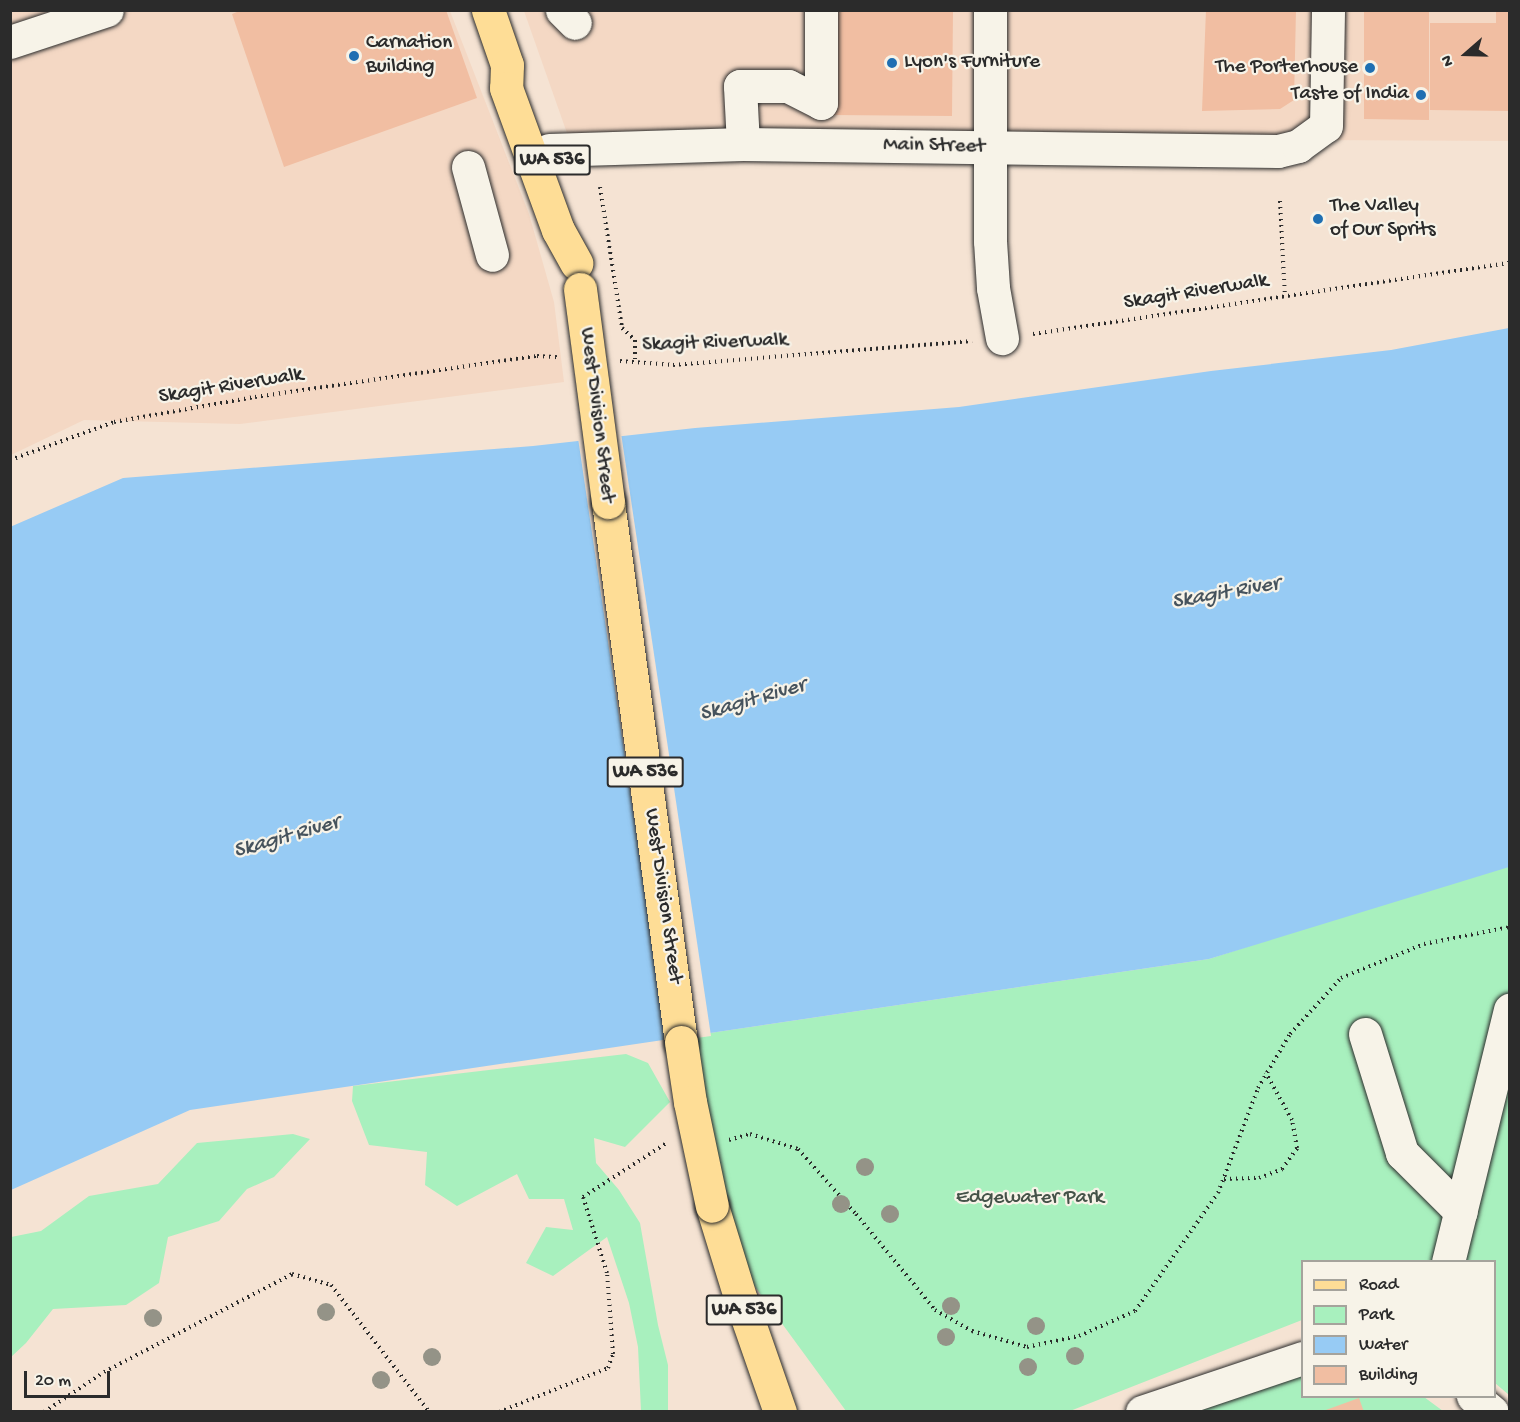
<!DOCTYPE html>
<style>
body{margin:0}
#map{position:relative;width:1520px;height:1422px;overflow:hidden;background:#f5e3d3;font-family:"Gochi Hand",sans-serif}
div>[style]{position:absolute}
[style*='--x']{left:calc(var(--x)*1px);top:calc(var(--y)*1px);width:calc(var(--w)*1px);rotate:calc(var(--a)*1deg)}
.built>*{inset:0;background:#f4d8c4}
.green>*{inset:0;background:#a8f0be}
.water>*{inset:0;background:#97cbf4}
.pier>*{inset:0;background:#f5e3d3}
.building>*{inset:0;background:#f1bea2}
.path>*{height:4px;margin-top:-2px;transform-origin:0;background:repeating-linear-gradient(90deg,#2b2b2b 0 1.5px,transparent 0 6px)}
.roads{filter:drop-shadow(0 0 2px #2b2b2b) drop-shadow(0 0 2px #2b2b2b)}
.minor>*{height:33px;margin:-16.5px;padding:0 16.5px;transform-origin:16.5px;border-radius:16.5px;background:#f7f3e8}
.major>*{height:33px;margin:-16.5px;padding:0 16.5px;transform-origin:16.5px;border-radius:16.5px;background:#fedd96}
.bridges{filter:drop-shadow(0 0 2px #2b2b2b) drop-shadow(0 0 2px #2b2b2b)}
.major-bridge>*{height:33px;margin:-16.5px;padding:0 16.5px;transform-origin:16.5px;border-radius:16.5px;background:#fedd96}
.trees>*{width:18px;height:18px;margin:-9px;border-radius:50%;background:#949387}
.dots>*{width:16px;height:16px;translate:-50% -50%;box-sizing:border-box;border:3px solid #f7f3e8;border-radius:50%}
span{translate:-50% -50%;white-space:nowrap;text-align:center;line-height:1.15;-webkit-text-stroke:4.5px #f7f3e8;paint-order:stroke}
.shield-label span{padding:2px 4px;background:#f7f3e8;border:2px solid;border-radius:4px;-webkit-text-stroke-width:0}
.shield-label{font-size:20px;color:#2b2b2b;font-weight:700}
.poi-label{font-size:21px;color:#2b2b2b}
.left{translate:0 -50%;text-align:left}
.right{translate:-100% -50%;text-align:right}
.street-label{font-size:21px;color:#2b2b2b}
.park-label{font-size:21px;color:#445248}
.water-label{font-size:22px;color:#46535d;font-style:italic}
.frame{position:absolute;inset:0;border:12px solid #2b2b2b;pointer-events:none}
.legend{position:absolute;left:1301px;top:1260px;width:195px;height:138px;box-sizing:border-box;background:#f7f3e8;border:2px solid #a5a39c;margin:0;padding:8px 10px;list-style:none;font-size:18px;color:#2b2b2b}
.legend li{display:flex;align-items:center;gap:12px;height:30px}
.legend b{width:30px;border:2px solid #a5a39c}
.north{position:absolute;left:1436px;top:24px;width:60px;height:60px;-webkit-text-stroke:4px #f7f3e8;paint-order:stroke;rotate:250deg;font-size:16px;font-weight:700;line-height:24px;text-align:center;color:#2b2b2b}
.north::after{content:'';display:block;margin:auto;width:21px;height:27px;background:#2b2b2b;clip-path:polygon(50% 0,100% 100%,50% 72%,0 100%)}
.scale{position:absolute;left:24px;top:1371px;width:86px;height:27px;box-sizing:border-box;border:3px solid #2b2b2b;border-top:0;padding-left:8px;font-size:18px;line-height:21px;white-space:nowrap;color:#2b2b2b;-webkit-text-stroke:4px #f7f3e8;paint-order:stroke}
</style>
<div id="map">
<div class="built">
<i style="clip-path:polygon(11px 11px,52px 11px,11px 25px)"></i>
<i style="clip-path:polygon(127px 11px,450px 11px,529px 214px,554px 302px,564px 382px,240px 424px,84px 420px,11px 455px,11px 52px)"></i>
<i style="clip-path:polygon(524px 11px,1509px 11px,1509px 141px,568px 136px)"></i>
</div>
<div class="green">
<i style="clip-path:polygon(1509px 862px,1509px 1395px,1495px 1383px,1494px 1262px,1302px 1262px,1302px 1320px,1070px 1411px,846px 1411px,723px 1243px,676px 1038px,1209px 959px)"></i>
<i style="clip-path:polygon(626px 1054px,648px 1063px,670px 1102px,625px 1147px,594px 1138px,596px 1163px,619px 1190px,640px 1223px,658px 1325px,668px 1365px,668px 1411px,641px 1411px,638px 1347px,629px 1303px,607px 1237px,553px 1276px,526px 1263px,546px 1227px,573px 1230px,564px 1199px,529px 1199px,517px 1174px,457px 1206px,425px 1185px,427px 1152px,369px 1145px,352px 1101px,353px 1086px)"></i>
<i style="clip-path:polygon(293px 1134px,310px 1139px,274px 1177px,247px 1189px,219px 1221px,168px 1237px,159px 1283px,126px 1305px,53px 1309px,26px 1343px,11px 1357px,11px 1237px,41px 1231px,89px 1196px,158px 1184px,197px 1143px)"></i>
<i style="clip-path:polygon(1302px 1373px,1302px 1396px,1424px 1397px,1443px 1411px,1203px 1412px,1202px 1409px)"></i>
</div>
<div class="water">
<i style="clip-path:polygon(1509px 328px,1509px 867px,1209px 959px,190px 1110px,11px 1190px,10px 527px,123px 478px,533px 446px,695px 428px,959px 407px,1211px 371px,1391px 350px)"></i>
</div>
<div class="pier">
<i style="clip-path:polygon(621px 433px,711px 1036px,667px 1042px,578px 438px)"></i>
</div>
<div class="building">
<i style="clip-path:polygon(242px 10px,446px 10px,477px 98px,284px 167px,232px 14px)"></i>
<i style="clip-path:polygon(833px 10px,953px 10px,952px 116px,832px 115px)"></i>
<i style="clip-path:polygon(1206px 10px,1296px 10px,1294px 100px,1280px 109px,1202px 111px)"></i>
<i style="clip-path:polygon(1364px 10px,1429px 10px,1429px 120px,1364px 119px)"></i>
<i style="clip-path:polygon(1496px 10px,1510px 10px,1510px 111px,1430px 110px,1430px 23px,1496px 23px)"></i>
<i style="clip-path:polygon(1359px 1398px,1364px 1412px,1323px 1412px,1323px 1411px)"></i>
</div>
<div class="path">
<i style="--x:600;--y:187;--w:143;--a:81.1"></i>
<i style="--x:622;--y:328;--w:18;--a:43"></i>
<i style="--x:635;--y:340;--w:22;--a:90"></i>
<i style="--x:1280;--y:201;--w:94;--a:87"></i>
<i style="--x:1033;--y:334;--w:482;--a:-8.5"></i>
<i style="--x:620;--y:361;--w:53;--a:4.3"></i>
<i style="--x:673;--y:365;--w:300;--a:-4.6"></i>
<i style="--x:10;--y:460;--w:111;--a:-20.1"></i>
<i style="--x:114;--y:422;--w:143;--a:-10.1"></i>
<i style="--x:255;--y:397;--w:285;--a:-8.3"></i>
<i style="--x:537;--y:356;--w:22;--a:3"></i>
<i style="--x:729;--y:1140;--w:22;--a:-16"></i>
<i style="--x:750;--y:1134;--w:50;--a:17.4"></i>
<i style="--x:798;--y:1149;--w:87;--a:48.3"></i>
<i style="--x:856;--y:1214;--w:124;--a:50.5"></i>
<i style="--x:935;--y:1310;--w:43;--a:29.6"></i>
<i style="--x:972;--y:1331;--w:57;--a:16.2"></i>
<i style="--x:1027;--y:1347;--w:53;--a:-11.9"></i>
<i style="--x:1079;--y:1336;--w:61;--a:-24.1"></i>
<i style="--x:1135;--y:1311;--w:144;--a:-54.9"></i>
<i style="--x:1218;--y:1193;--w:112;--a:-69.1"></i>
<i style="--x:1258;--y:1088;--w:63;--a:-59.3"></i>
<i style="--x:1290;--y:1034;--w:76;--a:-47.7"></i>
<i style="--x:1341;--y:978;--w:90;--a:-22.3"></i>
<i style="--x:1424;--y:944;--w:88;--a:-11.2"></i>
<i style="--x:1224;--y:1179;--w:35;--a:-2"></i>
<i style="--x:1259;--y:1178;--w:25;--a:-21"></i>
<i style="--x:1282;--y:1169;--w:26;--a:-54"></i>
<i style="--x:1297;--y:1148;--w:28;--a:-100"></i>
<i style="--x:1292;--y:1120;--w:54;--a:-119"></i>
<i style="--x:44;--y:1412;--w:72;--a:-33.7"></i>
<i style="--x:104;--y:1372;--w:212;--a:-27.5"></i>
<i style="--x:292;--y:1274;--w:41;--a:15.8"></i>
<i style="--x:331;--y:1285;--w:160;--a:52.3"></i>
<i style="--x:499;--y:1412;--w:118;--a:-22"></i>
<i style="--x:608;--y:1368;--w:15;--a:-70"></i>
<i style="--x:613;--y:1354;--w:81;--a:-94.2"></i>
<i style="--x:607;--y:1273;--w:80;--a:-107.5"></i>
<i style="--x:583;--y:1197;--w:101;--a:-32.9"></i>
</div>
<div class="roads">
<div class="minor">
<i style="--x:562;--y:10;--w:18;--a:45"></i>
<i style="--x:990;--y:10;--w:231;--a:90"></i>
<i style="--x:990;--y:241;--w:47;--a:86.3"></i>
<i style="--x:993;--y:288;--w:51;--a:79.8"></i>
<i style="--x:10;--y:42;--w:102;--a:-18.3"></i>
<i style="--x:743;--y:144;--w:58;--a:-93"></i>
<i style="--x:740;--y:86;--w:48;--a:0"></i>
<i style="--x:788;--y:86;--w:37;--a:27"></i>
<i style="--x:821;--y:103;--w:93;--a:-90"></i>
<i style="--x:549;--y:150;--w:194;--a:-1.8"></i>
<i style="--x:743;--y:144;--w:535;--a:0.75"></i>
<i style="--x:1278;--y:151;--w:21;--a:-14"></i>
<i style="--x:1298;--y:146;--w:34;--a:-36"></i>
<i style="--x:1326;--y:126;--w:116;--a:-89"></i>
<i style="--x:468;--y:167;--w:91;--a:74.7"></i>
<i style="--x:1365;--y:1034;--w:125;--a:72.7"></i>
<i style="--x:1402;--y:1153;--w:83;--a:45"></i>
<i style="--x:1448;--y:1262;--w:260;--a:-76.2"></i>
<i style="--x:1473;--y:1396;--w:25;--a:40"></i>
<i style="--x:1142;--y:1412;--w:169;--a:-18.6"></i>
</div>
<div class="major">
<i style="--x:488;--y:10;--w:58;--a:70.9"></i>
<i style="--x:507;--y:65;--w:23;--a:92"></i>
<i style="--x:506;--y:88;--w:151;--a:69.9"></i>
<i style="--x:558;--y:230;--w:38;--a:61"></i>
<i style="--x:608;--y:502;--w:545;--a:82.3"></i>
<i style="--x:712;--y:1206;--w:98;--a:72.9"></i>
<i style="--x:741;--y:1300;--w:119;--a:70.8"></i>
</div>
</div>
<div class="bridges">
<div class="major-bridge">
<i style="--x:580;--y:289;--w:215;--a:82.5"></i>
<i style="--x:681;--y:1042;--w:61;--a:81.5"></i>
<i style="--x:690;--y:1102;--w:106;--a:78.1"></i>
</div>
</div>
<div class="trees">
<i style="left:865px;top:1167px"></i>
<i style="left:841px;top:1204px"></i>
<i style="left:890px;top:1214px"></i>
<i style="left:951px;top:1306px"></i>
<i style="left:326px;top:1312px"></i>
<i style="left:153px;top:1318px"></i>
<i style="left:1036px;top:1326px"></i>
<i style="left:946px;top:1337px"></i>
<i style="left:1075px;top:1356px"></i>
<i style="left:432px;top:1357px"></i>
<i style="left:1028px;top:1367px"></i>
<i style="left:381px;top:1380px"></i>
</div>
<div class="dots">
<i style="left:354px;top:56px;background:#1f6fb2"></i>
<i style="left:892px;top:63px;background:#1f6fb2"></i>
<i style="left:1370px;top:68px;background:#1f6fb2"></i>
<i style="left:1421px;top:95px;background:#1f6fb2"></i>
<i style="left:1318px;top:219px;background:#1f6fb2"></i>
</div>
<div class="shield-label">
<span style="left:552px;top:160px">WA 536</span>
<span style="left:645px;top:772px">WA 536</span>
<span style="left:744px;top:1310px">WA 536</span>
</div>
<div class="poi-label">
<span class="left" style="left:366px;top:56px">Carnation<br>Building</span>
<span class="left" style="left:904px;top:63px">Lyon's Furniture</span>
<span class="right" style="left:1358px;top:68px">The Porterhouse</span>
<span class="right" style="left:1409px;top:95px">Taste of India</span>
<span class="left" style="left:1330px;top:219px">The Valley<br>of Our Sprits</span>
</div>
<div class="street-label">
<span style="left:934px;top:147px;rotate:1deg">Main Street</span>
<span style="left:1196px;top:293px;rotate:-9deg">Skagit Riverwalk</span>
<span style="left:715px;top:344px;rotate:-2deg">Skagit Riverwalk</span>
<span style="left:231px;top:387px;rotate:-9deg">Skagit Riverwalk</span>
<span style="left:596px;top:415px;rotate:83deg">West Division Street</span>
<span style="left:662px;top:896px;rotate:82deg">West Division Street</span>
</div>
<div class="park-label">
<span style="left:1030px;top:1199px">Edgewater Park</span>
</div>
<div class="water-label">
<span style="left:1226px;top:594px;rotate:-10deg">Skagit River</span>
<span style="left:753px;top:701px;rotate:-16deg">Skagit River</span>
<span style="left:287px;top:838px;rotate:-16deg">Skagit River</span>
</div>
<div class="frame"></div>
<ul class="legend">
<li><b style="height:8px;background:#fedd96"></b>Road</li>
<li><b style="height:16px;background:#a8f0be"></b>Park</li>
<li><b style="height:16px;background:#97cbf4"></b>Water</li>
<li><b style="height:16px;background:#f1bea2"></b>Building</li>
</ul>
<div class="north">N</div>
<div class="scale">20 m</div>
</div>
